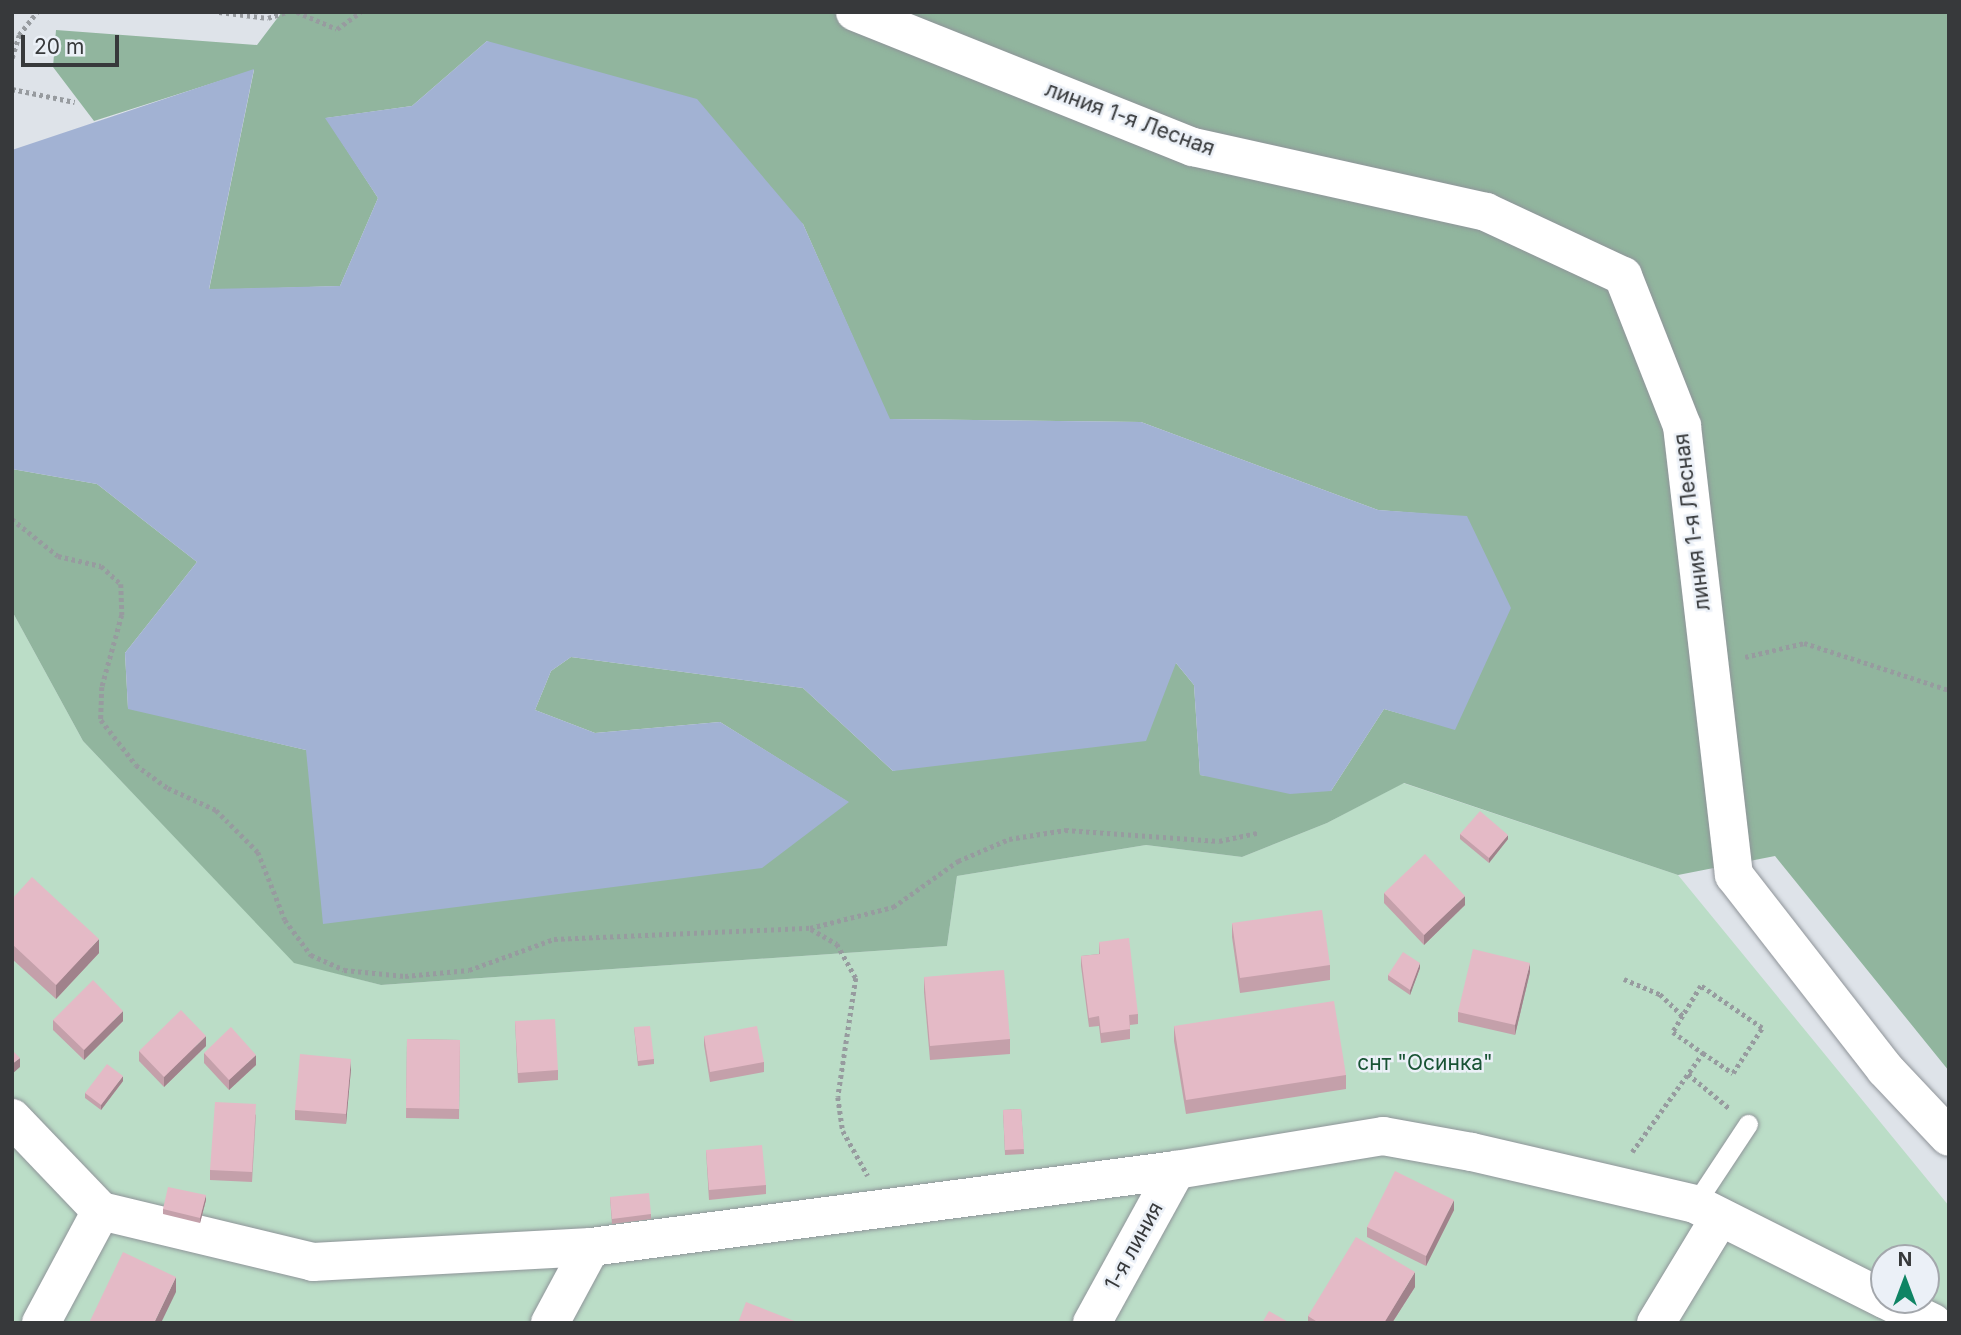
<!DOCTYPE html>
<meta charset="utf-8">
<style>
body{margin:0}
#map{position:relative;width:1961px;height:1335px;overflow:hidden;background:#dee3e9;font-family:Inter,sans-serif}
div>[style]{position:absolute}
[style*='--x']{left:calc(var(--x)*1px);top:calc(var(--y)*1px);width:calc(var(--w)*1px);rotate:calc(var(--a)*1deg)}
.green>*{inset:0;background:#bbddc7}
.forest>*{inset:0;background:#91b59e}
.water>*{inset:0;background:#a2b2d3}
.path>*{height:4.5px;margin-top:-2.25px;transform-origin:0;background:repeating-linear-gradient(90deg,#979b9f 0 3.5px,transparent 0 7px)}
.roads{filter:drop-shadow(0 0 2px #8f9499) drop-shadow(0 0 2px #8f9499)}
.lane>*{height:19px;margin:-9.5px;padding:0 9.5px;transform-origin:9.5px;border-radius:9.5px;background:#fff}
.street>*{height:38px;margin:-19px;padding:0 19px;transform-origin:19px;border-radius:19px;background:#fff}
.wall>*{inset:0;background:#c4a0aa}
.shaded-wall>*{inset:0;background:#a0828b}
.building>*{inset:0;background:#e4bac6}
span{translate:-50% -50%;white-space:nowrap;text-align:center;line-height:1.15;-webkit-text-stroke:5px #ebf0f7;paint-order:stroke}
.street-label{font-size:21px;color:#37393b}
.park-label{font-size:21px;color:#185334}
.frame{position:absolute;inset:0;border:14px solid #37393b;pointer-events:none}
.north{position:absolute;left:1870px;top:1244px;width:70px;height:70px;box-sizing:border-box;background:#ebf0f7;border:2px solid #a3a7ac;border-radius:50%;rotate:0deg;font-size:19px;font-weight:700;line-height:28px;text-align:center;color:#37393b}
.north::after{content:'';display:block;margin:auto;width:24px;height:32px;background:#0f8464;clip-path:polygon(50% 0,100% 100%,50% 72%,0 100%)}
.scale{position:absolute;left:21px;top:35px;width:98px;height:32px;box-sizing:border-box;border:4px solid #37393b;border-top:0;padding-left:9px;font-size:21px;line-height:24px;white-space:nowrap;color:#37393b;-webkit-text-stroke:5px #ebf0f7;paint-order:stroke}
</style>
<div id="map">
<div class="green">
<i style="clip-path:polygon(evenodd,12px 611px,83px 741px,294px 962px,381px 985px,947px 946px,957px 876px,1146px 845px,1242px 857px,1327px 823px,1403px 783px,1678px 875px,1949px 1206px,1949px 1323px,12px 1323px,12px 611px,1884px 1258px,1926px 1258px,1926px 1300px,1884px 1300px,1884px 1258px)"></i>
</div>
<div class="forest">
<i style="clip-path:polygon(282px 12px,1949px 12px,1949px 1071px,1775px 856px,1678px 875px,1404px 783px,1327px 823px,1242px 857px,1146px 845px,957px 876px,947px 946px,381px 985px,294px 963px,83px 741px,12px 611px,12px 469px,97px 484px,197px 562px,125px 653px,128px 708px,306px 750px,848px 802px,720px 722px,595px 733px,535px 710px,551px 671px,571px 657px,803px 688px,893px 771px,1176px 663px,1194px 685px,1200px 775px,1331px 791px,1384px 709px,1455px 729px,1467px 517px,1378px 510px,1141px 422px,889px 419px,803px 224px,487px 41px,412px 106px,326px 118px,378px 198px,340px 286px,209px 290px,254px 70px,94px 121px,53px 67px,56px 30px,257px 45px)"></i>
</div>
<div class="water">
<i style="clip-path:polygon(487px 41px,697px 99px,803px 224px,890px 419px,1141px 422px,1378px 510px,1467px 516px,1511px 608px,1455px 730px,1384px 709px,1331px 791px,1290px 794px,1200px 775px,1194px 685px,1176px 663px,1146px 741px,893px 771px,803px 688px,571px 657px,551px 671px,535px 710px,595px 733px,720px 722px,849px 802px,762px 868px,323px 924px,306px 750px,128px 709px,125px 653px,197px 562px,97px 484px,12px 469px,12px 150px,254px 69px,209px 289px,340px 286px,378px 198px,325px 118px,412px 106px)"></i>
</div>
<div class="path">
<i style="--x:219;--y:12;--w:49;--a:7"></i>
<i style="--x:268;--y:18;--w:20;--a:-18"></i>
<i style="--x:297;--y:12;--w:43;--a:23"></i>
<i style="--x:337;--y:29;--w:29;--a:-36"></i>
<i style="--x:12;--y:58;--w:24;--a:-73"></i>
<i style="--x:19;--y:35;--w:29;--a:-52"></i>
<i style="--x:12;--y:89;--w:64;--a:11.7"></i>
<i style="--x:12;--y:519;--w:59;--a:38.8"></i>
<i style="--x:58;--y:556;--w:44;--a:13.1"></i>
<i style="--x:101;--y:566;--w:27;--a:42"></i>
<i style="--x:121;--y:584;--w:31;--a:88"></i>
<i style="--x:122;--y:615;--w:75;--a:105.5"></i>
<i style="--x:102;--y:687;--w:33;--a:92"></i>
<i style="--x:101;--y:720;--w:57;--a:52.1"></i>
<i style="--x:136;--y:765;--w:39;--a:36"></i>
<i style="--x:168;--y:788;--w:53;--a:24.6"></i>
<i style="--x:216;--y:810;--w:59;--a:45"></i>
<i style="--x:258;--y:852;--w:73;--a:68.3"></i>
<i style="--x:285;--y:920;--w:44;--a:53.4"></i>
<i style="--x:311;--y:955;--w:36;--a:24"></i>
<i style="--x:344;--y:970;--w:61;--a:5.6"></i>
<i style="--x:405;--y:976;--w:64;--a:-5.4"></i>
<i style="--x:469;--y:970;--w:90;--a:-20"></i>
<i style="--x:554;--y:939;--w:256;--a:-2.5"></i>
<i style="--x:810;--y:928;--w:86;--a:-14.2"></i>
<i style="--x:893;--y:907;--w:80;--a:-35.3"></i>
<i style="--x:958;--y:861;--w:56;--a:-23.3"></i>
<i style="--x:1009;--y:839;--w:57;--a:-9.1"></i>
<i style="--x:1065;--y:830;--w:154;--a:4.1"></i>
<i style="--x:1219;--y:841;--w:39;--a:-12"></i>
<i style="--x:1745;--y:657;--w:61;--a:-13.3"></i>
<i style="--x:1804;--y:643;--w:152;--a:18"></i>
<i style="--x:811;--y:929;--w:30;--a:30"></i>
<i style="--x:837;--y:944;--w:39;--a:61"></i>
<i style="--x:856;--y:978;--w:120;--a:98.6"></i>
<i style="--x:838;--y:1097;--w:34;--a:82"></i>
<i style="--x:843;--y:1131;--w:51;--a:60.9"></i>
<i style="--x:1624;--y:979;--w:39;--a:23"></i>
<i style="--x:1660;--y:994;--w:32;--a:44"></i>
<i style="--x:1688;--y:1074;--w:53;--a:39.7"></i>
<i style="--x:1632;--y:1152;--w:122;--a:-54.4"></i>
<i style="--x:1703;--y:1053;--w:36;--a:34"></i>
<i style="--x:1733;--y:1073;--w:54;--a:-57.2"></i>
<i style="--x:1762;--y:1028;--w:74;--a:-145.5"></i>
<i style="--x:1701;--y:986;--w:54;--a:121.3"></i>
<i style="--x:1673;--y:1032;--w:37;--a:35"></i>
</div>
<div class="roads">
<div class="lane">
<i style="--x:1695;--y:1204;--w:96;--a:-56.5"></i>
</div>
<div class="street">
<i style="--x:855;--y:12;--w:364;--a:21.8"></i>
<i style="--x:1193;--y:147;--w:300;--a:12.5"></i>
<i style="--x:1486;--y:212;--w:151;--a:25"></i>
<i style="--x:1623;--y:276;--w:161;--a:68.5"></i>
<i style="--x:1682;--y:426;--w:452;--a:83.4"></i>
<i style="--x:1734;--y:875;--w:246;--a:52.1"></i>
<i style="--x:1885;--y:1069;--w:93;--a:46.7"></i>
<i style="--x:12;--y:1118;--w:129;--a:46.3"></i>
<i style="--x:101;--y:1211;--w:218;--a:13.5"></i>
<i style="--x:313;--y:1262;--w:278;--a:-3.1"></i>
<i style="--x:591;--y:1247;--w:590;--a:-7.5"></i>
<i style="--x:1176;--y:1170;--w:210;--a:-9.3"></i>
<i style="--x:1383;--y:1136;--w:90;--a:10.2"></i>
<i style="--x:1472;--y:1152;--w:229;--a:13.1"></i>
<i style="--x:1695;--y:1204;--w:212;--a:26.7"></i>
<i style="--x:1886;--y:1300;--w:52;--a:26.1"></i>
<i style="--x:41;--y:1323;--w:127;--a:-61.8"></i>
<i style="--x:550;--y:1323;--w:86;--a:-61.7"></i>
<i style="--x:1092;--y:1323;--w:175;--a:-61.2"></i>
<i style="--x:1656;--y:1323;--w:122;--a:-58.8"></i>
</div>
</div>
<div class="wall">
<i style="clip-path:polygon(1460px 834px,1508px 839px,1489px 863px,1460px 839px)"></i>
<i style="clip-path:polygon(1384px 893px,1465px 905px,1424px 945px,1384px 903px)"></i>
<i style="clip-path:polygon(12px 899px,99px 953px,56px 999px,12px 959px)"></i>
<i style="clip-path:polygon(1232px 923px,1330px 965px,1330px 980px,1240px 993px,1232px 937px)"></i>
<i style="clip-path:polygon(1099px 942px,1138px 1014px,1138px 1024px,1130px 1025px,1130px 1039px,1101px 1043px,1099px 1026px,1089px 1027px,1081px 966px,1081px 956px,1099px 954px)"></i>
<i style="clip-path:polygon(1420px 968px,1410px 995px,1388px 980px,1388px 975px)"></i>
<i style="clip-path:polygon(1530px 972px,1515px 1035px,1458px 1022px,1458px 1012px)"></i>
<i style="clip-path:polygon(924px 977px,1010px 1039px,1010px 1054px,930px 1060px,924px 992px)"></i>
<i style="clip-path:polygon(53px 1020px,123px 1021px,84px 1060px,53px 1030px)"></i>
<i style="clip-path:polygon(515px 1021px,558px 1070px,558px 1080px,518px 1083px)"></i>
<i style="clip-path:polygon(1174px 1026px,1346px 1075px,1346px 1089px,1186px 1114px,1174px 1041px)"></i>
<i style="clip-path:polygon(634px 1027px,654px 1059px,654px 1064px,638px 1066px)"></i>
<i style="clip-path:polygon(704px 1036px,764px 1062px,764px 1072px,710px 1082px,704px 1045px)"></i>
<i style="clip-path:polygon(407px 1039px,460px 1040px,459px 1119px,406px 1118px)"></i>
<i style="clip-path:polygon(206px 1046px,164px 1087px,139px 1061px,139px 1051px)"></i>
<i style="clip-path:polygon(204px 1053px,256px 1065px,229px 1090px,204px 1063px)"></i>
<i style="clip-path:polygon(351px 1069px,346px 1124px,295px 1120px,295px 1110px)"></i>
<i style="clip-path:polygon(123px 1081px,101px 1110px,85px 1098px,85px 1093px)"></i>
<i style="clip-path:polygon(1021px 1109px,1024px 1154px,1005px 1155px,1003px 1110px)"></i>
<i style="clip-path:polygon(256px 1114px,252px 1182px,210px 1180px,210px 1170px)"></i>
<i style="clip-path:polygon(706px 1150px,766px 1185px,766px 1194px,709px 1200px)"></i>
<i style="clip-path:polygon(610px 1197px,651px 1214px,651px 1219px,612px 1224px)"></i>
<i style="clip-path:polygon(206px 1200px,200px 1223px,163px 1214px,163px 1209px)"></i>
<i style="clip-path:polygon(1454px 1210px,1426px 1266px,1367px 1237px,1367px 1227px)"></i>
<i style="clip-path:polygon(1415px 1287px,1392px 1323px,1308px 1323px,1308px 1316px)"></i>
</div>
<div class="shaded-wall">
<i style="clip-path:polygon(1508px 835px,1508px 839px,1489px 863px,1489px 858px)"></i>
<i style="clip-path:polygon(1465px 896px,1465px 905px,1424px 945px,1424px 935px)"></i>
<i style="clip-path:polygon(99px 939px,99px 953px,56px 999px,56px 985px)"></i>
<i style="clip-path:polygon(1420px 963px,1420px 968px,1410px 995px,1410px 990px)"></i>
<i style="clip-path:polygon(1530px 963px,1530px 972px,1515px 1035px,1515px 1025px)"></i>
<i style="clip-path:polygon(123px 1011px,123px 1021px,84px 1060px,84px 1050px)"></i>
<i style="clip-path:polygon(206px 1036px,206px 1046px,164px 1087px,164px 1077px)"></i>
<i style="clip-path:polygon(256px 1055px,256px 1065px,229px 1090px,229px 1080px)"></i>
<i style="clip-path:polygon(20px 1058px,20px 1067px,12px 1074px,12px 1064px)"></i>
<i style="clip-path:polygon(351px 1059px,351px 1069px,346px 1124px,346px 1114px)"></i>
<i style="clip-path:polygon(123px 1076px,123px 1081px,101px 1110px,101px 1105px)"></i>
<i style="clip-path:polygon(206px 1195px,206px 1200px,200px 1223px,200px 1218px)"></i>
<i style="clip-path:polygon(1454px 1200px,1454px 1210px,1426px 1266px,1426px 1256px)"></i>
<i style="clip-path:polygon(1415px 1272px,1415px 1287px,1392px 1323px,1384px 1323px)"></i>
<i style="clip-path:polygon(176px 1277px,176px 1292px,161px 1323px,154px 1323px)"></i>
</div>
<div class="building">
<i style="clip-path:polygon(1480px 811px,1508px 835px,1489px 858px,1460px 834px)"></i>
<i style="clip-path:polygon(1425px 854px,1465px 896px,1424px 935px,1384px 893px)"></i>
<i style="clip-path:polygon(32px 877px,99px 939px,56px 985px,12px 944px,12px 899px)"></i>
<i style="clip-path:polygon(1322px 910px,1330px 965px,1240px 978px,1232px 923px)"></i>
<i style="clip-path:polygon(1129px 938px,1138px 1014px,1129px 1015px,1130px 1029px,1101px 1033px,1099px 1016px,1089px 1018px,1081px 956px,1100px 954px,1099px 942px)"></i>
<i style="clip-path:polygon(1473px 949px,1530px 963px,1515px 1025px,1458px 1012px)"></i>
<i style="clip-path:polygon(1403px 952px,1420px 963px,1410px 990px,1388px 975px)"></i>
<i style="clip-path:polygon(1004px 970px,1010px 1039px,930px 1046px,924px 977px)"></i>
<i style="clip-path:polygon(93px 980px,123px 1011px,84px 1050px,53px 1020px)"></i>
<i style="clip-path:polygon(1334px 1001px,1346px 1075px,1186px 1100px,1174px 1026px)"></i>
<i style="clip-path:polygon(181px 1010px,206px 1036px,164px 1077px,139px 1051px)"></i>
<i style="clip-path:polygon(555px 1019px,558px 1070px,518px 1073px,515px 1021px)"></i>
<i style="clip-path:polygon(650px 1026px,654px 1059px,638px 1061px,634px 1027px)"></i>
<i style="clip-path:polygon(757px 1026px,764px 1062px,710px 1072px,704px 1036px)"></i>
<i style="clip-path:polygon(231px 1027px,256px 1055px,229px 1080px,204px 1053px)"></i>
<i style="clip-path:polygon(407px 1039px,460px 1040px,459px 1109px,406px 1108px)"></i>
<i style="clip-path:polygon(12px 1050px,20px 1058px,12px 1064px)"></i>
<i style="clip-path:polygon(300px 1054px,351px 1059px,346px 1114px,295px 1110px)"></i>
<i style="clip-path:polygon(107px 1064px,123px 1076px,101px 1105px,85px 1093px)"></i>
<i style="clip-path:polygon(215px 1102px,256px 1104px,252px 1172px,210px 1170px)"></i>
<i style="clip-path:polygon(1021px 1109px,1024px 1149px,1005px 1150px,1003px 1110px)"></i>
<i style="clip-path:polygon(762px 1145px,766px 1185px,709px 1190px,706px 1150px)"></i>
<i style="clip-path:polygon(1395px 1171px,1454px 1200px,1426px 1256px,1367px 1227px)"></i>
<i style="clip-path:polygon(168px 1187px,206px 1195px,200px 1218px,163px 1209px)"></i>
<i style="clip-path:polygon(649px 1193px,651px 1214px,612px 1219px,610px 1197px)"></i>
<i style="clip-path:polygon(1356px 1237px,1415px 1272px,1384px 1323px,1319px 1323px,1308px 1316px)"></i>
<i style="clip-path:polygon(123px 1252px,176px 1277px,154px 1323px,89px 1323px)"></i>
<i style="clip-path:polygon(746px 1302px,797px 1322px,797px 1323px,738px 1323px)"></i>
<i style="clip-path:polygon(1269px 1311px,1290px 1323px,1262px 1323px)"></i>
</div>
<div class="street-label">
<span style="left:1130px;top:119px;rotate:20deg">линия 1-я Лесная</span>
<span style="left:1692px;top:522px;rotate:-97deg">линия 1-я Лесная</span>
<span style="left:1134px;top:1246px;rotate:-61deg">1-я линия</span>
</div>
<div class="park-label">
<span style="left:1425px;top:1063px">снт "Осинка"</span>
</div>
<div class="frame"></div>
<div class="north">N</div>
<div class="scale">20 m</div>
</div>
